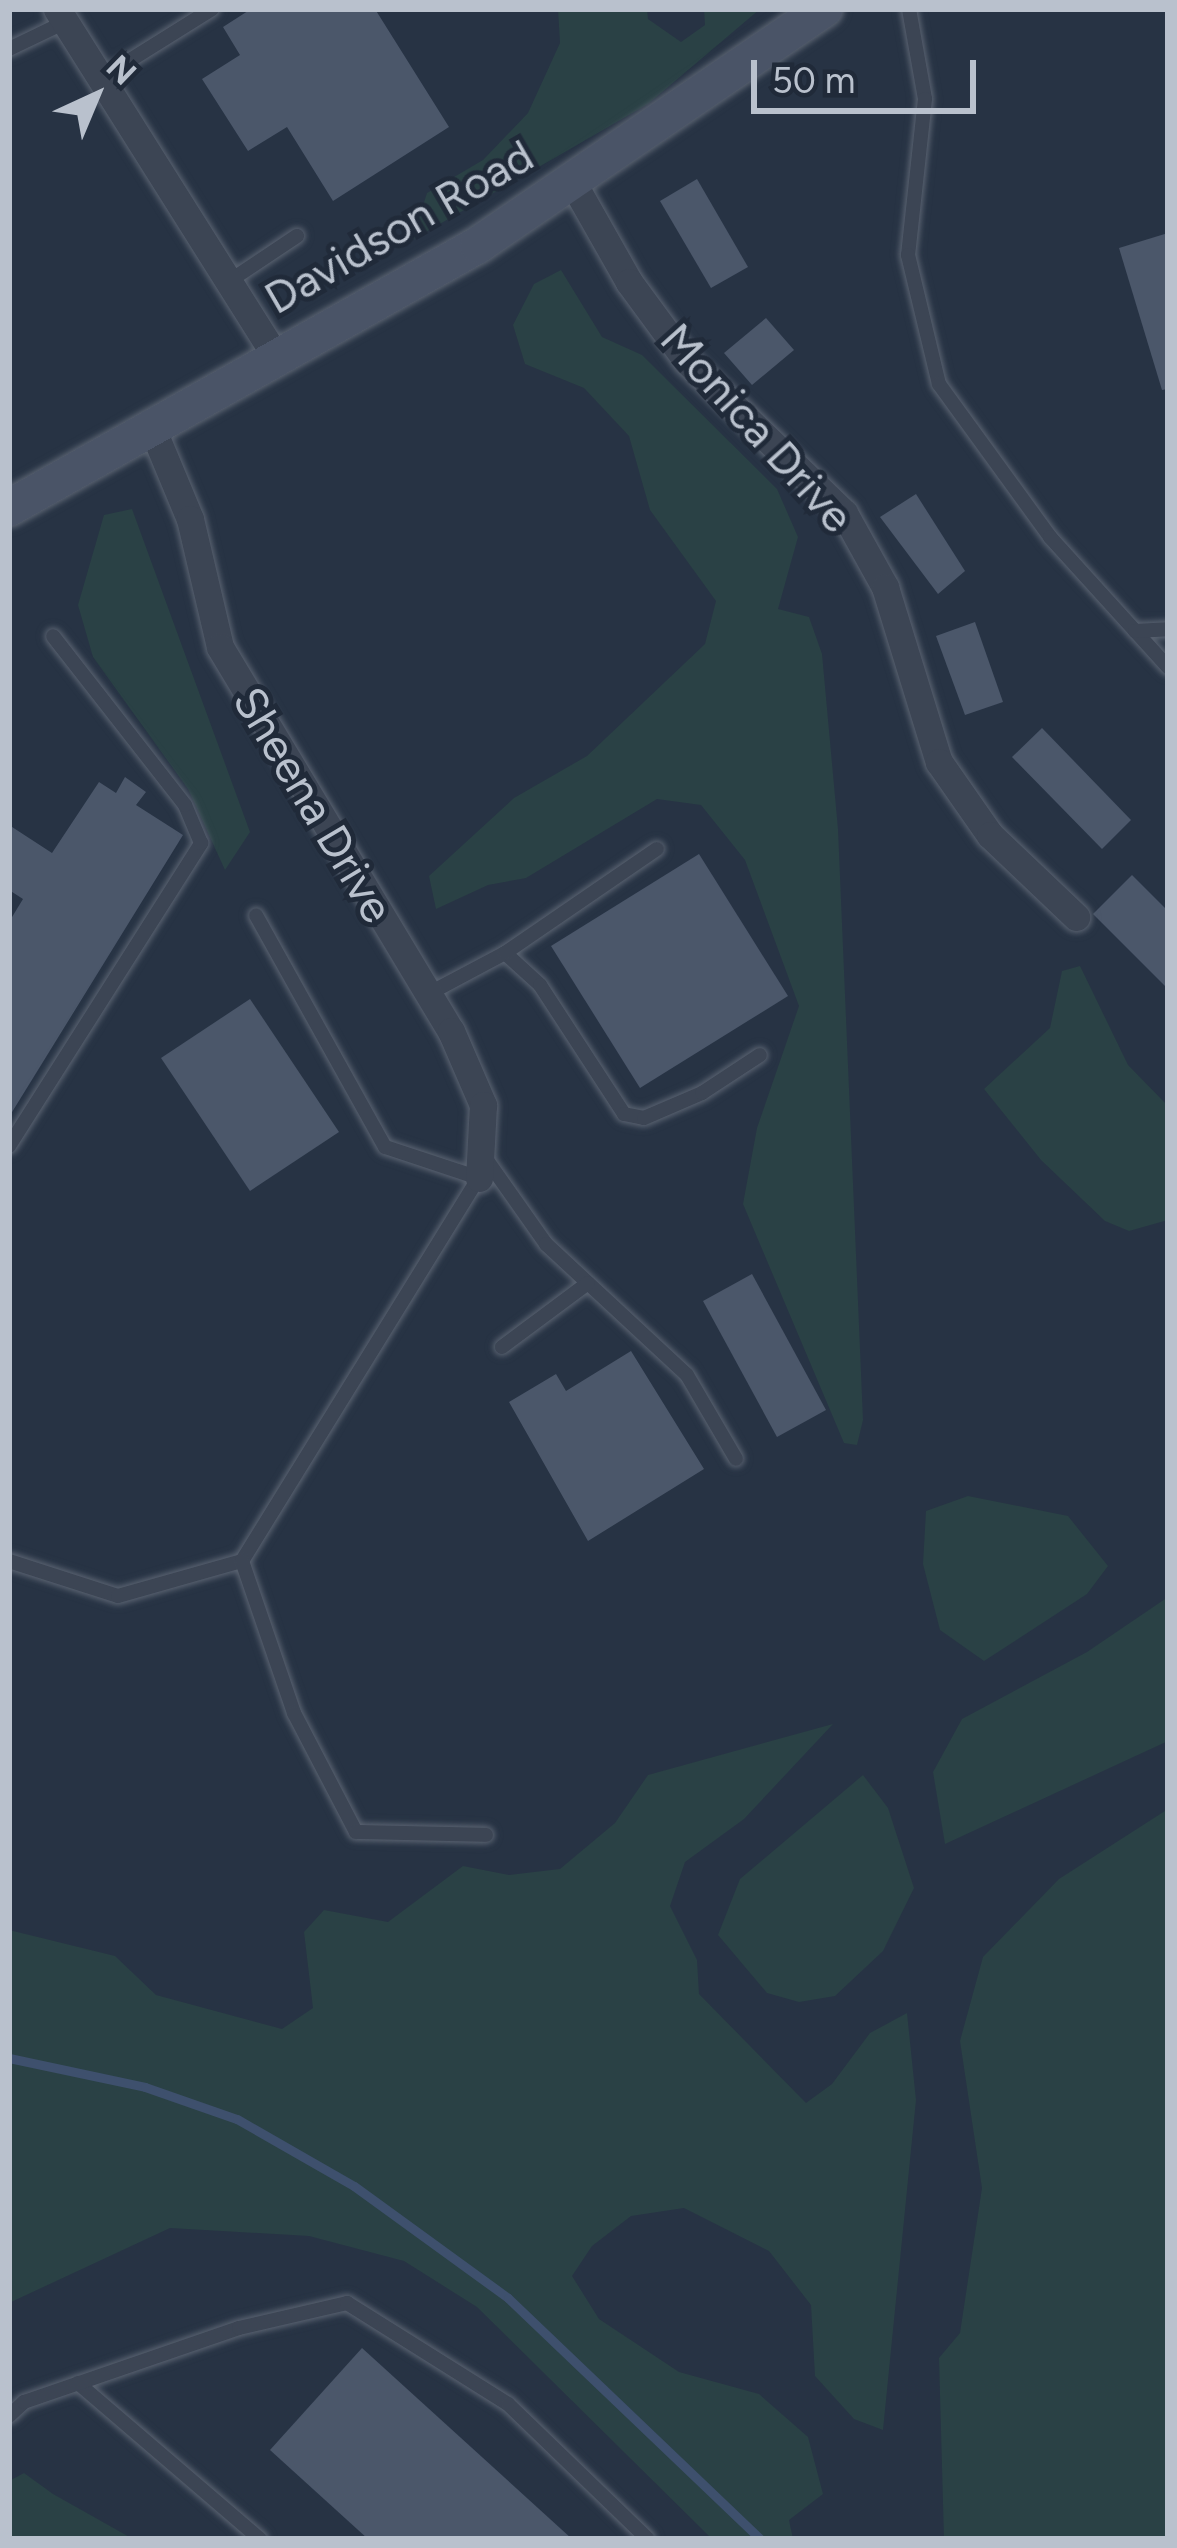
<!DOCTYPE html>
<style>
body{margin:0}
#map{position:relative;width:1177px;height:2548px;overflow:hidden;background:#273344;font-family:Figtree,sans-serif}
div>[style]{position:absolute}
[style*='--x']{left:calc(var(--x)*1px);top:calc(var(--y)*1px);width:calc(var(--w)*1px);rotate:calc(var(--a)*1deg)}
.green>*{inset:0;background:#2a4145}
.stream>*{height:9px;margin:-4.5px;padding:0 4.5px;transform-origin:4.5px;border-radius:4.5px;background:#3e506d}
.building>*{inset:0;background:#4b576a}
.roads{filter:drop-shadow(0 0 3px #5a6371) drop-shadow(0 0 3px #5a6371)}
.lane>*{height:14px;margin:-7px;padding:0 7px;transform-origin:7px;border-radius:7px;background:#3c4554}
.street>*{height:27px;margin:-13.5px;padding:0 13.5px;transform-origin:13.5px;border-radius:13.5px;background:#3c4554}
.secondary>*{height:36px;margin:-18px;padding:0 18px;transform-origin:18px;border-radius:18px;background:#4a5467}
span{translate:-50% -50%;white-space:nowrap;text-align:center;line-height:1.15;-webkit-text-stroke:10px #202a39;paint-order:stroke}
.street-label{font-size:45px;color:#b9c1cd}
.frame{position:absolute;inset:0;border:12px solid #b9c1cd;pointer-events:none}
.north{position:absolute;left:36px;top:36px;width:120px;height:120px;-webkit-text-stroke:9px #202a39;paint-order:stroke;rotate:44deg;font-size:33px;font-weight:700;line-height:48px;text-align:center;color:#b9c1cd}
.north::after{content:'';display:block;margin:auto;width:42px;height:54px;background:#b9c1cd;clip-path:polygon(50% 0,100% 100%,50% 72%,0 100%)}
.scale{position:absolute;left:751px;top:60px;width:225px;height:54px;box-sizing:border-box;border:6px solid #b9c1cd;border-top:0;padding-left:15px;font-size:36px;line-height:42px;white-space:nowrap;color:#b9c1cd;-webkit-text-stroke:9px #202a39;paint-order:stroke}
</style>
<div id="map">
<div class="green">
<i style="clip-path:polygon(558px 9px,647px 9px,648px 19px,681px 42px,705px 25px,704px 9px,760px 9px,648px 104px,412px 240px,427px 193px,483px 160px,528px 113px,560px 43px)"></i>
<i style="clip-path:polygon(561px 270px,602px 337px,642px 355px,777px 489px,798px 537px,778px 609px,809px 617px,822px 654px,838px 829px,863px 1420px,857px 1445px,844px 1443px,743px 1204px,757px 1128px,799px 1006px,745px 860px,701px 805px,657px 799px,526px 878px,488px 885px,436px 909px,429px 876px,514px 798px,587px 756px,705px 644px,716px 601px,650px 510px,629px 436px,584px 388px,525px 364px,513px 325px,534px 284px)"></i>
<i style="clip-path:polygon(132px 509px,250px 832px,225px 870px,188px 789px,93px 657px,78px 605px,104px 515px)"></i>
<i style="clip-path:polygon(1080px 966px,1128px 1065px,1168px 1106px,1168px 1220px,1129px 1231px,1105px 1221px,1041px 1160px,984px 1089px,1050px 1028px,1062px 971px)"></i>
<i style="clip-path:polygon(968px 1496px,1068px 1516px,1108px 1566px,1087px 1594px,984px 1661px,940px 1630px,923px 1564px,926px 1511px)"></i>
<i style="clip-path:polygon(1168px 1597px,1168px 1741px,945px 1844px,933px 1772px,962px 1719px,1087px 1652px)"></i>
<i style="clip-path:polygon(833px 1724px,744px 1819px,685px 1862px,670px 1906px,697px 1960px,699px 1994px,806px 2103px,832px 2084px,870px 2033px,907px 2013px,916px 2100px,883px 2430px,854px 2419px,815px 2376px,811px 2305px,769px 2251px,684px 2208px,631px 2216px,592px 2246px,572px 2276px,599px 2319px,679px 2372px,759px 2394px,808px 2437px,823px 2494px,789px 2520px,793px 2539px,712px 2539px,477px 2307px,404px 2261px,309px 2236px,170px 2228px,9px 2303px,9px 1930px,115px 1956px,156px 1995px,282px 2029px,313px 2008px,304px 1932px,324px 1910px,388px 1922px,463px 1866px,509px 1875px,560px 1869px,615px 1823px,648px 1775px)"></i>
<i style="clip-path:polygon(863px 1775px,888px 1808px,914px 1888px,883px 1951px,835px 1996px,799px 2002px,767px 1993px,718px 1935px,740px 1879px)"></i>
<i style="clip-path:polygon(1168px 1809px,1168px 2539px,944px 2539px,939px 2358px,960px 2333px,982px 2188px,960px 2041px,983px 1957px,1059px 1879px)"></i>
<i style="clip-path:polygon(24px 2473px,53px 2494px,133px 2539px,9px 2539px,9px 2481px)"></i>
</div>
<div class="stream">
<i style="--x:9;--y:2058;--w:139;--a:12"></i>
<i style="--x:145;--y:2087;--w:97;--a:19.2"></i>
<i style="--x:237;--y:2119;--w:135;--a:29.8"></i>
<i style="--x:354;--y:2186;--w:190;--a:36"></i>
<i style="--x:508;--y:2298;--w:349;--a:43.7"></i>
</div>
<div class="building">
<i style="clip-path:polygon(251px 9px,375px 9px,449px 127px,333px 201px,287px 127px,248px 151px,202px 79px,240px 55px,223px 27px)"></i>
<i style="clip-path:polygon(697px 179px,748px 267px,711px 288px,660px 201px)"></i>
<i style="clip-path:polygon(1168px 233px,1168px 389px,1162px 390px,1119px 248px)"></i>
<i style="clip-path:polygon(766px 318px,794px 350px,752px 385px,724px 353px)"></i>
<i style="clip-path:polygon(916px 494px,965px 571px,938px 594px,880px 517px)"></i>
<i style="clip-path:polygon(975px 622px,1003px 702px,965px 715px,936px 636px)"></i>
<i style="clip-path:polygon(1042px 728px,1131px 820px,1102px 849px,1012px 757px)"></i>
<i style="clip-path:polygon(125px 777px,146px 792px,136px 805px,183px 835px,9px 1117px,9px 922px,23px 899px,9px 890px,9px 825px,52px 853px,99px 782px,116px 793px)"></i>
<i style="clip-path:polygon(699px 854px,788px 996px,640px 1088px,551px 946px)"></i>
<i style="clip-path:polygon(1132px 875px,1168px 911px,1168px 989px,1093px 914px)"></i>
<i style="clip-path:polygon(250px 999px,339px 1132px,250px 1191px,161px 1058px)"></i>
<i style="clip-path:polygon(752px 1274px,826px 1410px,777px 1437px,703px 1301px)"></i>
<i style="clip-path:polygon(631px 1351px,704px 1469px,588px 1541px,509px 1402px,556px 1374px,566px 1391px)"></i>
<i style="clip-path:polygon(362px 2348px,572px 2539px,368px 2539px,270px 2450px)"></i>
</div>
<div class="roads">
<div class="lane">
<i style="--x:909;--y:9;--w:91;--a:79.9"></i>
<i style="--x:925;--y:99;--w:157;--a:96.2"></i>
<i style="--x:908;--y:255;--w:133;--a:76.5"></i>
<i style="--x:939;--y:384;--w:189;--a:54"></i>
<i style="--x:1050;--y:537;--w:176;--a:47.8"></i>
<i style="--x:9;--y:49;--w:62;--a:-25.7"></i>
<i style="--x:100;--y:79;--w:132;--a:-32"></i>
<i style="--x:228;--y:282;--w:83;--a:-33.7"></i>
<i style="--x:1135;--y:631;--w:33;--a:-3"></i>
<i style="--x:505;--y:953;--w:47;--a:42.4"></i>
<i style="--x:540;--y:985;--w:154;--a:56.9"></i>
<i style="--x:624;--y:1114;--w:20;--a:11"></i>
<i style="--x:644;--y:1118;--w:63;--a:-23.3"></i>
<i style="--x:702;--y:1093;--w:69;--a:-33.2"></i>
<i style="--x:428;--y:994;--w:87;--a:-28"></i>
<i style="--x:505;--y:953;--w:184;--a:-34.4"></i>
<i style="--x:9;--y:1146;--w:359;--a:-57.6"></i>
<i style="--x:201;--y:843;--w:41;--a:-112.8"></i>
<i style="--x:185;--y:805;--w:214;--a:-128"></i>
<i style="--x:484;--y:1156;--w:108;--a:54.8"></i>
<i style="--x:546;--y:1244;--w:192;--a:42.9"></i>
<i style="--x:687;--y:1375;--w:97;--a:59.7"></i>
<i style="--x:502;--y:1347;--w:107;--a:-36.7"></i>
<i style="--x:9;--y:1561;--w:114;--a:17.8"></i>
<i style="--x:118;--y:1596;--w:129;--a:-15.8"></i>
<i style="--x:242;--y:1561;--w:450;--a:-58.3"></i>
<i style="--x:479;--y:1178;--w:99;--a:-161.7"></i>
<i style="--x:385;--y:1147;--w:265;--a:-119.1"></i>
<i style="--x:242;--y:1561;--w:161;--a:71.1"></i>
<i style="--x:294;--y:1713;--w:134;--a:62.5"></i>
<i style="--x:356;--y:1832;--w:130;--a:1.3"></i>
<i style="--x:78;--y:2383;--w:240;--a:40.6"></i>
<i style="--x:9;--y:2416;--w:21;--a:-43"></i>
<i style="--x:24;--y:2402;--w:227;--a:-19"></i>
<i style="--x:239;--y:2328;--w:111;--a:-13"></i>
<i style="--x:347;--y:2303;--w:190;--a:32.1"></i>
<i style="--x:508;--y:2404;--w:194;--a:44"></i>
</div>
<div class="street">
<i style="--x:57;--y:9;--w:408;--a:57.8"></i>
<i style="--x:573;--y:183;--w:114;--a:60.5"></i>
<i style="--x:629;--y:282;--w:98;--a:53.7"></i>
<i style="--x:687;--y:361;--w:219;--a:44.1"></i>
<i style="--x:844;--y:513;--w:85;--a:61"></i>
<i style="--x:885;--y:587;--w:183;--a:72.9"></i>
<i style="--x:939;--y:762;--w:89;--a:55.1"></i>
<i style="--x:990;--y:835;--w:119;--a:43.6"></i>
<i style="--x:150;--y:423;--w:104;--a:67.4"></i>
<i style="--x:190;--y:519;--w:131;--a:76.8"></i>
<i style="--x:220;--y:647;--w:448;--a:59"></i>
<i style="--x:451;--y:1031;--w:81;--a:66.6"></i>
<i style="--x:483;--y:1105;--w:73;--a:93.1"></i>
</div>
<div class="secondary">
<i style="--x:9;--y:508;--w:538;--a:-29.28"></i>
<i style="--x:478;--y:245;--w:419;--a:-34.3"></i>
</div>
</div>
<div class="street-label">
<span style="left:399px;top:227px;rotate:-30deg">Davidson Road</span>
<span style="left:757px;top:428px;rotate:48deg">Monica Drive</span>
<span style="left:313px;top:805px;rotate:59deg">Sheena Drive</span>
</div>
<div class="frame"></div>
<div class="north">N</div>
<div class="scale">50 m</div>
</div>
